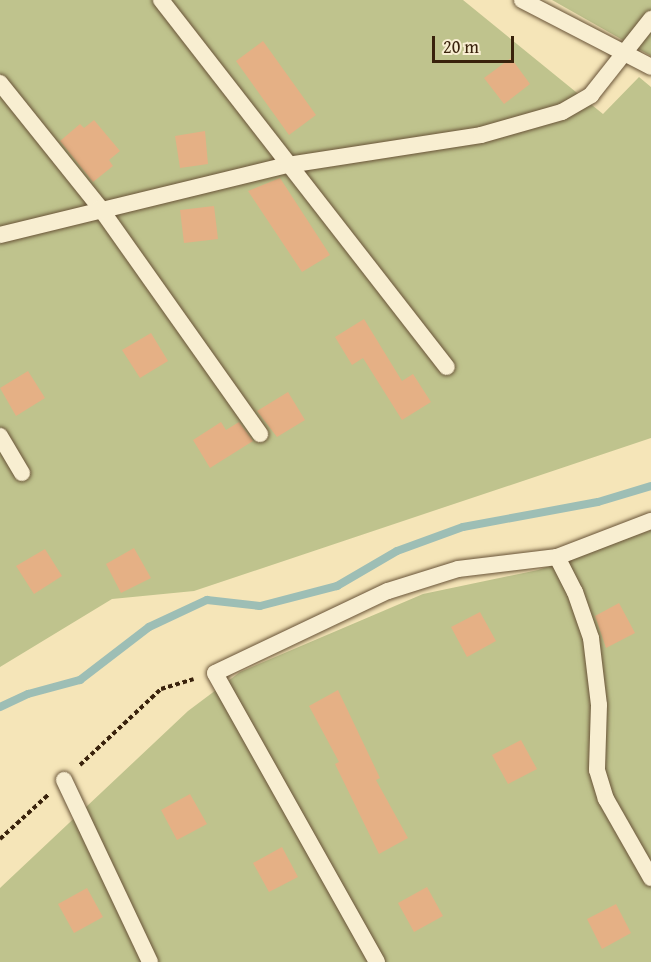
<!DOCTYPE html>
<style>
body{margin:0}
#map{position:relative;width:651px;height:962px;overflow:hidden;background:#f5e5b8;font-family:"Gentium Book Plus",serif}
div>[style]{position:absolute}
[style*='--x']{left:calc(var(--x)*1px);top:calc(var(--y)*1px);width:calc(var(--w)*1px);rotate:calc(var(--a)*1deg)}
.green>*{inset:0;background:#bfc38d}
.stream>*{height:8px;margin:-4px;padding:0 4px;transform-origin:4px;border-radius:4px;background:#9dbeb5}
.building>*{inset:0;background:#e5b085}
.path>*{height:4px;margin-top:-2px;transform-origin:0;background:repeating-linear-gradient(90deg,#39220c 0 4.5px,transparent 0 7.5px)}
.roads{filter:drop-shadow(0 0 2px #685337) drop-shadow(0 0 2px #685337)}
.service>*{height:16px;margin:-8px;padding:0 8px;transform-origin:8px;border-radius:8px;background:#f8eed1}
span{translate:-50% -50%;white-space:nowrap;text-align:center;line-height:1.15;-webkit-text-stroke:5px #f8eed1;paint-order:stroke}
.scale{position:absolute;left:432px;top:36px;width:82px;height:27px;box-sizing:border-box;border:3px solid #39220c;border-top:0;padding-left:8px;font-size:18px;line-height:21px;white-space:nowrap;color:#39220c;-webkit-text-stroke:4px #f8eed1;paint-order:stroke}
</style>
<div id="map">
<div class="green">
<i style="clip-path:polygon(0 0,463px 0,603px 114px,639px 77px,651px 87px,651px 438px,194px 591px,112px 599px,0 667px)"></i>
<i style="clip-path:polygon(552px 0,651px 0,651px 56px)"></i>
<i style="clip-path:polygon(651px 530px,651px 962px,0 962px,0 888px,188px 711px,240px 672px,423px 594px,538px 570px)"></i>
</div>
<div class="stream">
<i style="--x:0;--y:707;--w:31;--a:-25"></i>
<i style="--x:28;--y:694;--w:54;--a:-15.1"></i>
<i style="--x:80;--y:680;--w:87;--a:-37.5"></i>
<i style="--x:149;--y:627;--w:64;--a:-25"></i>
<i style="--x:207;--y:600;--w:53;--a:6.5"></i>
<i style="--x:260;--y:606;--w:80;--a:-14.6"></i>
<i style="--x:337;--y:586;--w:69;--a:-30.3"></i>
<i style="--x:397;--y:551;--w:70;--a:-20"></i>
<i style="--x:463;--y:527;--w:137;--a:-10.5"></i>
<i style="--x:598;--y:502;--w:55;--a:-16.8"></i>
</div>
<div class="building">
<i style="clip-path:polygon(263px 41px,316px 115px,289px 135px,236px 61px)"></i>
<i style="clip-path:polygon(511px 58px,530px 84px,504px 104px,484px 78px)"></i>
<i style="clip-path:polygon(94px 120px,120px 151px,109px 160px,113px 166px,93px 182px,60px 141px,80px 124px,84px 128px)"></i>
<i style="clip-path:polygon(205px 131px,208px 164px,180px 168px,175px 136px)"></i>
<i style="clip-path:polygon(280px 178px,330px 255px,302px 272px,248px 191px)"></i>
<i style="clip-path:polygon(214px 206px,218px 239px,184px 243px,180px 210px)"></i>
<i style="clip-path:polygon(364px 319px,402px 381px,413px 374px,431px 402px,402px 420px,363px 358px,352px 365px,335px 337px)"></i>
<i style="clip-path:polygon(151px 333px,168px 361px,140px 378px,122px 350px)"></i>
<i style="clip-path:polygon(28px 371px,45px 398px,16px 416px,0 388px)"></i>
<i style="clip-path:polygon(288px 392px,305px 420px,277px 437px,257px 411px)"></i>
<i style="clip-path:polygon(221px 422px,226px 430px,239px 422px,253px 441px,210px 468px,193px 440px)"></i>
<i style="clip-path:polygon(134px 548px,151px 578px,121px 593px,106px 564px)"></i>
<i style="clip-path:polygon(45px 549px,62px 576px,34px 594px,16px 566px)"></i>
<i style="clip-path:polygon(619px 603px,635px 633px,606px 648px,595px 616px)"></i>
<i style="clip-path:polygon(480px 612px,496px 641px,467px 657px,451px 627px)"></i>
<i style="clip-path:polygon(338px 690px,380px 778px,376px 780px,408px 838px,379px 854px,335px 764px,339px 762px,309px 706px)"></i>
<i style="clip-path:polygon(521px 740px,537px 769px,508px 784px,492px 755px)"></i>
<i style="clip-path:polygon(190px 794px,207px 824px,177px 840px,161px 810px)"></i>
<i style="clip-path:polygon(282px 847px,298px 877px,269px 892px,253px 863px)"></i>
<i style="clip-path:polygon(427px 887px,443px 916px,414px 932px,398px 903px)"></i>
<i style="clip-path:polygon(87px 888px,103px 917px,74px 933px,58px 904px)"></i>
<i style="clip-path:polygon(616px 904px,631px 933px,602px 949px,587px 919px)"></i>
</div>
<div class="path">
<i style="--x:80;--y:765;--w:111;--a:-43.2"></i>
<i style="--x:161;--y:689;--w:34;--a:-17"></i>
<i style="--x:0;--y:839;--w:65;--a:-42.5"></i>
</div>
<div class="roads">
<div class="service">
<i style="--x:161;--y:0;--w:465;--a:52.1"></i>
<i style="--x:522;--y:0;--w:145;--a:27.4"></i>
<i style="--x:0;--y:83;--w:160;--a:51.3"></i>
<i style="--x:100;--y:208;--w:277;--a:54.7"></i>
<i style="--x:0;--y:235;--w:296;--a:-13.7"></i>
<i style="--x:288;--y:165;--w:195;--a:-8.8"></i>
<i style="--x:481;--y:135;--w:84;--a:-15.9"></i>
<i style="--x:562;--y:112;--w:34;--a:-30"></i>
<i style="--x:591;--y:95;--w:97;--a:-51.7"></i>
<i style="--x:0;--y:436;--w:43;--a:59.3"></i>
<i style="--x:557;--y:557;--w:39;--a:63"></i>
<i style="--x:575;--y:592;--w:49;--a:70.8"></i>
<i style="--x:591;--y:638;--w:67;--a:83.2"></i>
<i style="--x:599;--y:705;--w:65;--a:91.8"></i>
<i style="--x:597;--y:770;--w:30;--a:73"></i>
<i style="--x:606;--y:799;--w:91;--a:60.3"></i>
<i style="--x:64;--y:780;--w:201;--a:64.7"></i>
<i style="--x:377;--y:962;--w:331;--a:-119.3"></i>
<i style="--x:215;--y:673;--w:191;--a:-25.4"></i>
<i style="--x:388;--y:591;--w:73;--a:-17.4"></i>
<i style="--x:458;--y:569;--w:100;--a:-6.9"></i>
<i style="--x:557;--y:557;--w:101;--a:-21"></i>
</div>
</div>
<div class="scale">20 m</div>
</div>
